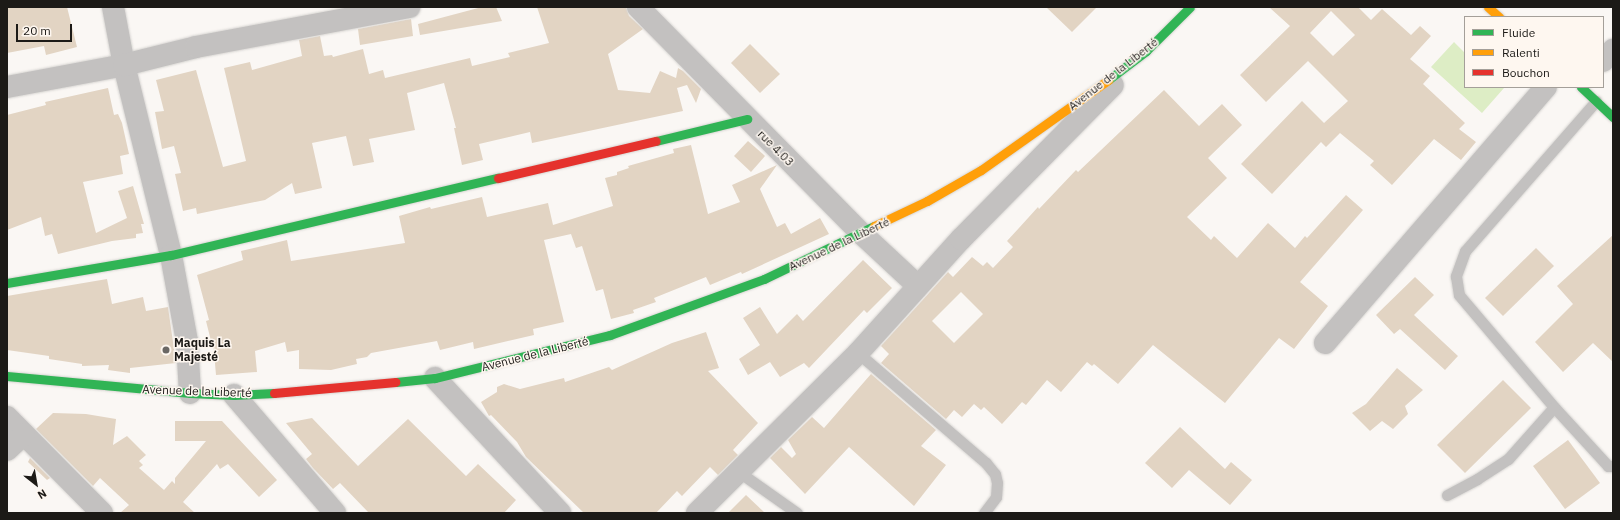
<!DOCTYPE html>
<meta charset="utf-8">
<style>
body{margin:0}
#map{position:relative;width:1620px;height:520px;overflow:hidden;background:#faf7f4;font-family:"IBM Plex Sans",sans-serif}
div>[style]{position:absolute}
[style*='--x']{left:calc(var(--x)*1px);top:calc(var(--y)*1px);width:calc(var(--w)*1px);rotate:calc(var(--a)*1deg)}
.green>*{inset:0;background:#ddedc5}
.building>*{inset:0;background:#e2d4c3}
.roads{filter:drop-shadow(0 0 1px #d6d4d1) drop-shadow(0 0 1px #d6d4d1)}
.lane>*{height:11px;margin:-5.5px;padding:0 5.5px;transform-origin:5.5px;border-radius:5.5px;background:#c3c1c0}
.street>*{height:22px;margin:-11px;padding:0 11px;transform-origin:11px;border-radius:11px;background:#c3c1c0}
.fast>*{height:9px;margin:-4.5px;padding:0 4.5px;transform-origin:4.5px;border-radius:4.5px;background:#30b455}
.slow>*{height:9px;margin:-4.5px;padding:0 4.5px;transform-origin:4.5px;border-radius:4.5px;background:#ff9f0a}
.jam>*{height:9px;margin:-4.5px;padding:0 4.5px;transform-origin:4.5px;border-radius:4.5px;background:#e5322d}
.dots>*{width:11px;height:11px;translate:-50% -50%;box-sizing:border-box;border:2px solid #fef7f0;border-radius:50%}
span{translate:-50% -50%;white-space:nowrap;text-align:center;line-height:1.15;-webkit-text-stroke:3px #fef7f0;paint-order:stroke}
.street-label{font-size:12px;color:#1c1a17}
.poi-label{font-size:12px;color:#1c1a17;font-weight:700}
.left{translate:0 -50%;text-align:left}
.frame{position:absolute;inset:0;border:8px solid #1c1a17;pointer-events:none}
.legend{position:absolute;left:1464px;top:16px;width:140px;height:72px;box-sizing:border-box;background:#fef7f0;border:1px solid #a49f99;margin:0;padding:5px 7px;list-style:none;font-size:12px;color:#1c1a17}
.legend li{display:flex;align-items:center;gap:8px;height:20px}
.legend b{width:20px;border:1px solid #a49f99}
.north{position:absolute;left:16px;top:464px;width:40px;height:40px;-webkit-text-stroke:3px #fef7f0;paint-order:stroke;rotate:149deg;font-size:11px;font-weight:700;line-height:16px;text-align:center;color:#1c1a17}
.north::after{content:'';display:block;margin:auto;width:14px;height:18px;background:#1c1a17;clip-path:polygon(50% 0,100% 100%,50% 72%,0 100%)}
.scale{position:absolute;left:16px;top:24px;width:56px;height:18px;box-sizing:border-box;border:2px solid #1c1a17;border-top:0;padding-left:5px;font-size:12px;line-height:14px;white-space:nowrap;color:#1c1a17;-webkit-text-stroke:3px #fef7f0;paint-order:stroke}
</style>
<div id="map">
<div class="green">
<i style="clip-path:polygon(1454px 42px,1465px 53px,1465px 87px,1504px 88px,1482px 113px,1431px 67px)"></i>
</div>
<div class="building">
<i style="clip-path:polygon(7px 7px,67px 7px,77px 47px,46px 55px,44px 46px,7px 53px)"></i>
<i style="clip-path:polygon(482px 7px,496px 7px,502px 21px,420px 35px,418px 24px)"></i>
<i style="clip-path:polygon(537px 7px,626px 7px,629px 16px,643px 29px,608px 54px,618px 90px,650px 93px,660px 71px,676px 78px,678px 68px,683px 71px,701px 89px,696px 103px,687px 85px,677px 88px,683px 111px,532px 143px,530px 132px,479px 144px,483px 160px,462px 165px,454px 128px,456px 128px,444px 83px,407px 93px,415px 130px,369px 139px,374px 162px,353px 166px,346px 136px,312px 143px,322px 188px,295px 194px,292px 183px,265px 200px,197px 214px,196px 208px,183px 211px,175px 174px,181px 173px,174px 146px,162px 149px,158px 128px,155px 112px,164px 111px,156px 80px,196px 70px,223px 167px,246px 161px,224px 68px,250px 62px,252px 70px,302px 56px,299px 40px,320px 36px,324px 56px,332px 55px,333px 57px,363px 49px,369px 74px,383px 70px,385px 78px,470px 58px,472px 66px,510px 57px,508px 53px,549px 43px)"></i>
<i style="clip-path:polygon(1046px 7px,1097px 7px,1072px 32px)"></i>
<i style="clip-path:polygon(evenodd,1269px 7px,1358px 7px,1371px 20px,1382px 9px,1411px 35px,1420px 26px,1431px 36px,1410px 59px,1430px 76px,1423px 84px,1465px 123px,1459px 129px,1476px 142px,1461px 160px,1434px 139px,1392px 185px,1370px 165px,1374px 161px,1340px 133px,1326px 147px,1321px 142px,1272px 194px,1241px 164px,1302px 101px,1324px 123px,1348px 101px,1308px 61px,1266px 102px,1240px 75px,1290px 26px,1269px 7px,1331px 11px,1355px 35px,1333px 56px,1310px 33px,1331px 11px)"></i>
<i style="clip-path:polygon(411px 19px,413px 36px,360px 45px,358px 29px)"></i>
<i style="clip-path:polygon(750px 44px,780px 74px,760px 93px,731px 63px)"></i>
<i style="clip-path:polygon(108px 88px,114px 115px,118px 114px,122px 123px,129px 154px,120px 156px,123px 174px,83px 182px,96px 233px,127px 218px,118px 191px,133px 186px,144px 224px,141px 224px,143px 233px,136px 234px,136px 238px,112px 241px,58px 254px,52px 234px,45px 236px,41px 217px,7px 230px,7px 115px,46px 105px,45px 102px)"></i>
<i style="clip-path:polygon(evenodd,1164px 90px,1199px 126px,1222px 104px,1242px 125px,1208px 158px,1227px 178px,1187px 217px,1211px 240px,1214px 236px,1237px 258px,1268px 223px,1295px 248px,1305px 236px,1307px 238px,1346px 195px,1363px 210px,1300px 282px,1328px 306px,1294px 349px,1279px 338px,1225px 403px,1153px 345px,1118px 384px,1094px 364px,1092px 366px,1087px 362px,1061px 392px,1047px 380px,1026px 405px,1022px 402px,1002px 424px,984px 407px,981px 410px,974px 404px,962px 417px,954px 410px,946px 419px,881px 363px,889px 354px,881px 346px,948px 272px,953px 277px,972px 257px,983px 266px,987px 262px,993px 268px,1013px 247px,1007px 241px,1038px 207px,1039px 209px,1076px 170px,1078px 172px,1164px 90px,961px 292px,983px 314px,954px 343px,932px 321px,961px 292px)"></i>
<i style="clip-path:polygon(748px 141px,765px 156px,751px 172px,734px 156px)"></i>
<i style="clip-path:polygon(691px 145px,708px 214px,740px 202px,732px 185px,777px 165px,760px 189px,777px 227px,785px 223px,791px 234px,820px 218px,829px 234px,742px 274px,741px 272px,710px 285px,706px 277px,654px 298px,656px 302px,633px 310px,634px 313px,611px 319px,603px 289px,596px 291px,582px 246px,576px 248px,571px 234px,544px 240px,564px 322px,533px 329px,534px 335px,474px 349px,473px 342px,440px 350px,437px 341px,371px 353px,367px 357px,356px 359px,357px 364px,331px 370px,299px 369px,299px 350px,287px 352px,285px 342px,255px 351px,257px 372px,216px 375px,213px 341px,211px 341px,206px 321px,209px 320px,197px 275px,243px 260px,241px 251px,287px 240px,291px 261px,405px 243px,399px 216px,430px 207px,431px 209px,482px 197px,487px 217px,548px 203px,553px 225px,613px 206px,605px 178px,617px 175px,617px 172px,629px 168px,628px 166px,674px 153px,673px 149px)"></i>
<i style="clip-path:polygon(1613px 235px,1613px 362px,1593px 343px,1563px 372px,1535px 342px,1573px 304px,1557px 286px)"></i>
<i style="clip-path:polygon(1536px 248px,1554px 266px,1503px 316px,1485px 298px)"></i>
<i style="clip-path:polygon(863px 260px,892px 288px,867px 313px,864px 310px,809px 368px,804px 363px,780px 377px,770px 362px,748px 375px,739px 359px,760px 345px,743px 318px,760px 307px,777px 334px,797px 314px,803px 321px)"></i>
<i style="clip-path:polygon(1415px 277px,1434px 295px,1414px 315px,1458px 356px,1445px 370px,1400px 329px,1394px 334px,1376px 315px)"></i>
<i style="clip-path:polygon(107px 279px,112px 304px,143px 297px,146px 311px,168px 307px,176px 363px,130px 368px,130px 373px,108px 370px,109px 365px,82px 366px,82px 364px,49px 359px,49px 356px,7px 350px,7px 296px)"></i>
<i style="clip-path:polygon(706px 332px,719px 368px,708px 371px,758px 423px,733px 450px,738px 455px,718px 475px,710px 467px,682px 496px,677px 491px,656px 513px,584px 513px,526px 457px,517px 442px,491px 415px,489px 416px,481px 402px,497px 392px,497px 387px,504px 384px,520px 389px,564px 378px,565px 382px,609px 367px,612px 370px,672px 343px)"></i>
<i style="clip-path:polygon(1397px 368px,1423px 390px,1405px 406px,1408px 414px,1393px 429px,1382px 421px,1370px 431px,1352px 413px,1366px 404px)"></i>
<i style="clip-path:polygon(871px 374px,936px 430px,921px 446px,946px 465px,914px 506px,849px 447px,805px 494px,770px 458px,781px 447px,792px 458px,796px 454px,788px 440px,812px 417px,824px 428px)"></i>
<i style="clip-path:polygon(1503px 380px,1531px 408px,1465px 473px,1437px 445px)"></i>
<i style="clip-path:polygon(53px 413px,86px 414px,116px 419px,113px 445px,127px 436px,146px 455px,139px 461px,143px 465px,139px 468px,164px 490px,172px 481px,175px 484px,175px 478px,206px 441px,175px 441px,175px 421px,222px 421px,277px 480px,259px 497px,228px 464px,220px 469px,217px 464px,183px 502px,195px 513px,120px 513px,129px 505px,100px 478px,93px 486px,36px 429px)"></i>
<i style="clip-path:polygon(312px 418px,358px 466px,408px 419px,466px 476px,478px 464px,516px 500px,504px 513px,369px 513px,340px 483px,333px 489px,313px 468px,306px 459px,312px 454px,286px 423px)"></i>
<i style="clip-path:polygon(1180px 427px,1225px 469px,1231px 462px,1252px 480px,1230px 505px,1189px 470px,1172px 488px,1145px 463px)"></i>
<i style="clip-path:polygon(1568px 440px,1600px 483px,1565px 509px,1533px 466px)"></i>
<i style="clip-path:polygon(30px 458px,50px 478px,47px 480px,28px 462px)"></i>
<i style="clip-path:polygon(746px 495px,765px 513px,728px 513px)"></i>
</div>
<div class="roads">
<div class="lane">
<i style="--x:1596;--y:101;--w:199;--a:131.1"></i>
<i style="--x:1465;--y:251;--w:27;--a:110"></i>
<i style="--x:1456;--y:276;--w:19;--a:81"></i>
<i style="--x:1459;--y:295;--w:147;--a:49.7"></i>
<i style="--x:1554;--y:407;--w:80;--a:47.5"></i>
<i style="--x:1608;--y:466;--w:5;--a:0"></i>
<i style="--x:858;--y:353;--w:169;--a:40.7"></i>
<i style="--x:986;--y:463;--w:14;--a:51"></i>
<i style="--x:995;--y:474;--w:9;--a:77"></i>
<i style="--x:997;--y:483;--w:14;--a:94"></i>
<i style="--x:996;--y:497;--w:20;--a:127"></i>
<i style="--x:739;--y:472;--w:71;--a:35.3"></i>
<i style="--x:1447;--y:495;--w:34;--a:-28"></i>
<i style="--x:1477;--y:479;--w:37;--a:-33"></i>
<i style="--x:1508;--y:459;--w:69;--a:-48.5"></i>
</div>
<div class="street">
<i style="--x:113;--y:7;--w:59;--a:79.3"></i>
<i style="--x:124;--y:65;--w:196;--a:76.1"></i>
<i style="--x:171;--y:255;--w:87;--a:79.5"></i>
<i style="--x:187;--y:341;--w:52;--a:86.7"></i>
<i style="--x:638;--y:7;--w:319;--a:45.4"></i>
<i style="--x:862;--y:234;--w:76;--a:42.9"></i>
<i style="--x:1603;--y:61;--w:15;--a:-48"></i>
<i style="--x:7;--y:87;--w:119;--a:-10.6"></i>
<i style="--x:124;--y:65;--w:74;--a:-14"></i>
<i style="--x:196;--y:47;--w:217;--a:-10.6"></i>
<i style="--x:1325;--y:343;--w:338;--a:-49.2"></i>
<i style="--x:435;--y:378;--w:184;--a:47.2"></i>
<i style="--x:234;--y:395;--w:155;--a:49.4"></i>
<i style="--x:7;--y:417;--w:135;--a:45.3"></i>
<i style="--x:7;--y:450;--w:23;--a:-43"></i>
<i style="--x:697;--y:513;--w:227;--a:-44.8"></i>
<i style="--x:858;--y:353;--w:154;--a:-47.9"></i>
<i style="--x:961;--y:239;--w:216;--a:-45.4"></i>
</div>
<div class="fast">
<i style="--x:1108;--y:80;--w:48;--a:-37.3"></i>
<i style="--x:1146;--y:51;--w:62;--a:-45"></i>
<i style="--x:1581;--y:87;--w:44;--a:43.2"></i>
<i style="--x:656;--y:141;--w:94;--a:-13.6"></i>
<i style="--x:7;--y:283;--w:166;--a:-9.7"></i>
<i style="--x:171;--y:255;--w:336;--a:-13.3"></i>
<i style="--x:7;--y:376;--w:184;--a:5.3"></i>
<i style="--x:190;--y:393;--w:44;--a:2.6"></i>
<i style="--x:234;--y:395;--w:40;--a:-2.9"></i>
<i style="--x:396;--y:382;--w:39;--a:-6"></i>
<i style="--x:435;--y:378;--w:180;--a:-13.8"></i>
<i style="--x:610;--y:335;--w:164;--a:-20"></i>
<i style="--x:764;--y:279;--w:122;--a:-25.7"></i>
</div>
<div class="slow">
<i style="--x:1488;--y:7;--w:15;--a:42"></i>
<i style="--x:874;--y:226;--w:59;--a:-25.3"></i>
<i style="--x:927;--y:201;--w:62;--a:-29.9"></i>
<i style="--x:981;--y:170;--w:156;--a:-35.3"></i>
</div>
<div class="jam">
<i style="--x:498;--y:178;--w:162;--a:-13.2"></i>
<i style="--x:274;--y:393;--w:122;--a:-5.2"></i>
</div>
</div>
<div class="dots">
<i style="left:166px;top:350px;background:#6a6764"></i>
</div>
<div class="street-label">
<span style="left:1113px;top:74px;rotate:-38deg">Avenue de la Liberté</span>
<span style="left:776px;top:148px;rotate:45deg">rue 4.03</span>
<span style="left:839px;top:244px;rotate:-25deg">Avenue de la Liberté</span>
<span style="left:535px;top:354px;rotate:-14deg">Avenue de la Liberté</span>
<span style="left:197px;top:391px;rotate:2deg">Avenue de la Liberté</span>
</div>
<div class="poi-label">
<span class="left" style="left:174px;top:350px">Maquis La<br>Majesté</span>
</div>
<div class="frame"></div>
<ul class="legend">
<li><b style="height:5px;background:#30b455"></b>Fluide</li>
<li><b style="height:5px;background:#ff9f0a"></b>Ralenti</li>
<li><b style="height:5px;background:#e5322d"></b>Bouchon</li>
</ul>
<div class="north">N</div>
<div class="scale">20 m</div>
</div>
